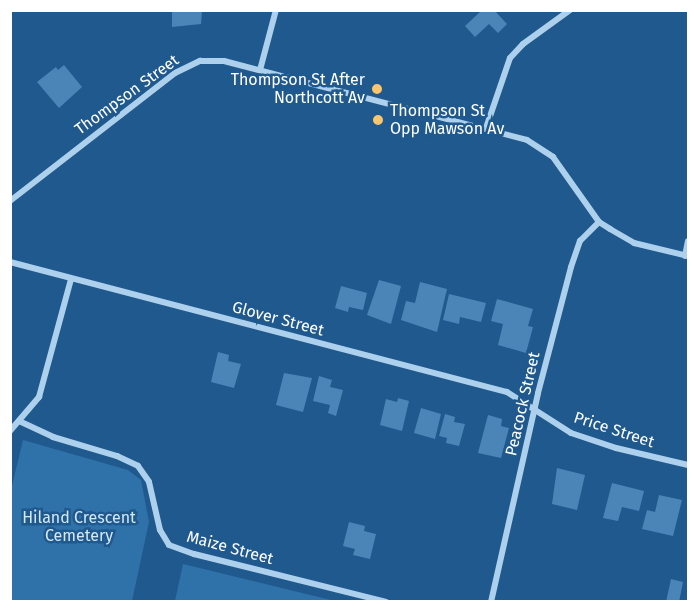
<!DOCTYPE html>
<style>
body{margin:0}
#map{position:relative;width:699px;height:612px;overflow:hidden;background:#1f598e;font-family:"Fira Sans",sans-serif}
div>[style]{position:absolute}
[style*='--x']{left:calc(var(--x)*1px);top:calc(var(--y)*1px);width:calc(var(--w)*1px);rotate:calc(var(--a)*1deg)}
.green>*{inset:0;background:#2f72aa}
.building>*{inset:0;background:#4b85b8}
.minor>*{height:6px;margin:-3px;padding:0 3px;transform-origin:3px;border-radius:3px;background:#add0ed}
.dots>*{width:16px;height:16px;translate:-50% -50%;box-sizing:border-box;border:3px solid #1f598e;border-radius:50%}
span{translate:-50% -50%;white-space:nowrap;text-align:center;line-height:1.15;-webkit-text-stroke:5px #1f598e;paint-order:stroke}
.poi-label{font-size:16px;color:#fff}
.right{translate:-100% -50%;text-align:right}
.left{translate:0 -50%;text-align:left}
.street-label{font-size:16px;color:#fff}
.park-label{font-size:16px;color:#d3e8f9}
.frame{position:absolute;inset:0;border:12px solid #fff;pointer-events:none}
</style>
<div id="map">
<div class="green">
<i style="clip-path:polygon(23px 440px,128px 470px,141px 480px,149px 522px,132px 601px,11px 601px,11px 490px)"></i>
<i style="clip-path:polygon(183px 564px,335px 601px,175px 601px)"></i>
</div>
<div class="building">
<i style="clip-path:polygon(172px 10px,202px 10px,201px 24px,172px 27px)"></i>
<i style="clip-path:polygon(482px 10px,494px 10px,507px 24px,498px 33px,489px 24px,475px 37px,465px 26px)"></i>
<i style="clip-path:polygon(64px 65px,82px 87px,59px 108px,37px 82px,56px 67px,58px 70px)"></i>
<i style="clip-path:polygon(379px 280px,401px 286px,391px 324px,367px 315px)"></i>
<i style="clip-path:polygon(420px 282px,447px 289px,437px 332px,401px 320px,406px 301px,415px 303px)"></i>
<i style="clip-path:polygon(341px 286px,367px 293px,363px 310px,349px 307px,348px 312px,335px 308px)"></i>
<i style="clip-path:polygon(449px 294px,486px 303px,481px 322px,460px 317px,459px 324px,443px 320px)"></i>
<i style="clip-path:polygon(497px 299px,533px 309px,528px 326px,533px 327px,526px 353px,498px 345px,503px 324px,491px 321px)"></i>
<i style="clip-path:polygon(218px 352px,229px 355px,228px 361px,241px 364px,234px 388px,211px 382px)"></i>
<i style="clip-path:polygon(284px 373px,312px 378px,303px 412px,276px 405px)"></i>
<i style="clip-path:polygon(319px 376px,332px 380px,330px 387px,343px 390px,336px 416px,328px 413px,330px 405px,313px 401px)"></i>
<i style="clip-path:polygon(398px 398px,409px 401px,402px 431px,380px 425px,386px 399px,397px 402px)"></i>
<i style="clip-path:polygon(421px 408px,441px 414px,435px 439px,414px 433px)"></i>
<i style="clip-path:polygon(445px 414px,455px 417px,454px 422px,465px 424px,459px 446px,446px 443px,447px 438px,439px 436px)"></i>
<i style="clip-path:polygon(488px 415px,502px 419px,501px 426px,509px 428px,501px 458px,478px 453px)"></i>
<i style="clip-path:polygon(557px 468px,585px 475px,577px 510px,552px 504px)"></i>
<i style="clip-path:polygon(612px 483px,644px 491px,639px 511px,622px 507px,618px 521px,603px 518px)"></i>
<i style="clip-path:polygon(659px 495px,682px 500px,673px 536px,642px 529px,647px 510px,655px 512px)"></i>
<i style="clip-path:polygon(349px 522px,365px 526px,364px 531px,376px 534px,370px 559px,353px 555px,355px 549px,343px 546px)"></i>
<i style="clip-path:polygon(671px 579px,683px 582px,679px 602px,666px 602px)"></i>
</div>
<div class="minor">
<i style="--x:260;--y:70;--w:62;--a:-75.1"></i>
<i style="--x:486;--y:128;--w:74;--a:-71.1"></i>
<i style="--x:510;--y:58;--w:19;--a:-47"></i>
<i style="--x:523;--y:44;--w:58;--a:-35.9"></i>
<i style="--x:10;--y:201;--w:209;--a:-37.8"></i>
<i style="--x:175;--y:73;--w:28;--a:-26"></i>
<i style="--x:200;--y:61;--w:24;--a:0"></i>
<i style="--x:224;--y:61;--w:313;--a:14.6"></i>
<i style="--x:527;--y:140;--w:31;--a:33"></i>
<i style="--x:553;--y:157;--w:80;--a:54.7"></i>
<i style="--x:599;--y:222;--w:13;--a:32"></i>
<i style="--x:610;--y:229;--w:28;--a:30"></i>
<i style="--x:634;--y:243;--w:56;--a:13.5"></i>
<i style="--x:685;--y:256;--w:15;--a:-79"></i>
<i style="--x:10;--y:262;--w:514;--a:14.66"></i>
<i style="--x:507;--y:392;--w:76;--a:32.6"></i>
<i style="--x:571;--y:433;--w:47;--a:18.4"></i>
<i style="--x:616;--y:448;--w:74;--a:13.3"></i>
<i style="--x:19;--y:421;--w:38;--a:25"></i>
<i style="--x:53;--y:437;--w:67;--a:16.5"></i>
<i style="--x:117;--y:456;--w:23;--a:25"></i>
<i style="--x:138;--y:466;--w:19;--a:55"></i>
<i style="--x:149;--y:482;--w:49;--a:77.1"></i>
<i style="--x:160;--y:530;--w:17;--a:59"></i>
<i style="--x:169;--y:545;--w:27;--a:20"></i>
<i style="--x:194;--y:554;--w:198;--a:14"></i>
<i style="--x:10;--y:431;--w:45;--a:-49.5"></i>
<i style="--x:39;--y:397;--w:122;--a:-74.8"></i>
<i style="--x:491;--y:602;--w:214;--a:-77.3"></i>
<i style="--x:538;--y:393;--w:130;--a:-75.3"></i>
<i style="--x:571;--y:267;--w:28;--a:-71"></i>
<i style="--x:580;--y:241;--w:27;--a:-45"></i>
</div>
<div class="dots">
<i style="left:377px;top:89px;background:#fbc56d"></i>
<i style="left:378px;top:120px;background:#fbc56d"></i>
</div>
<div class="poi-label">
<span class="right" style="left:365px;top:89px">Thompson St After<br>Northcott Av</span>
<span class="left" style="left:390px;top:120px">Thompson St<br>Opp Mawson Av</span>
</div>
<div class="street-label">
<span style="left:127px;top:95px;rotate:-36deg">Thompson Street</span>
<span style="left:278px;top:319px;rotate:15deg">Glover Street</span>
<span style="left:523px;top:404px;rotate:-77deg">Peacock Street</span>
<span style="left:614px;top:430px;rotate:18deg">Price Street</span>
<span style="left:230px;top:548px;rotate:15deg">Maize Street</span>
</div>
<div class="park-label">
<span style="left:79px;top:527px">Hiland Crescent<br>Cemetery</span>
</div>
<div class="frame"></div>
</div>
